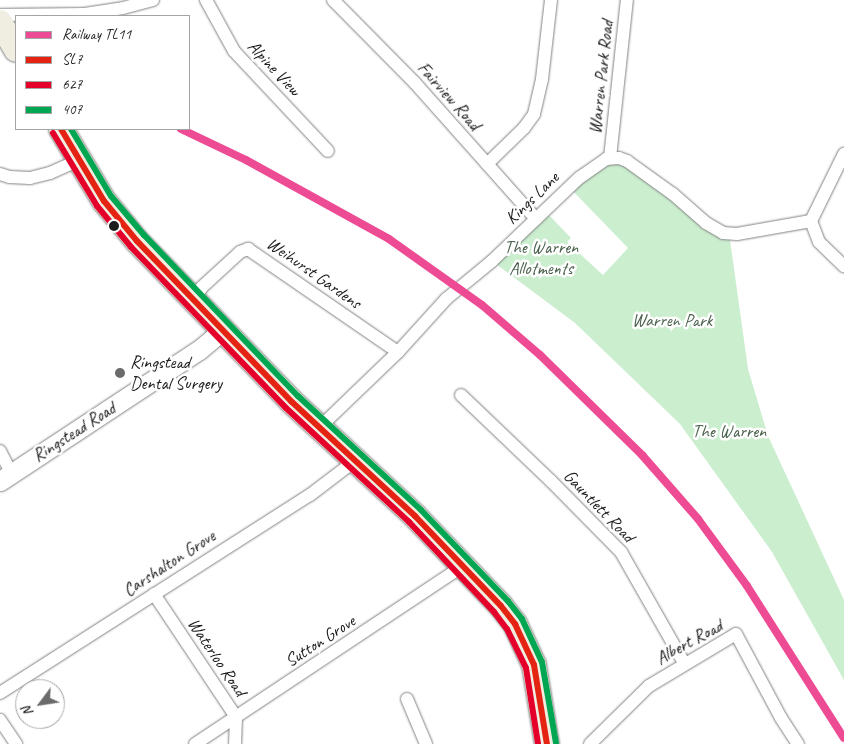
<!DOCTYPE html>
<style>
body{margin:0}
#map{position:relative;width:844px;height:744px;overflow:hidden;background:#fff;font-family:Caveat,sans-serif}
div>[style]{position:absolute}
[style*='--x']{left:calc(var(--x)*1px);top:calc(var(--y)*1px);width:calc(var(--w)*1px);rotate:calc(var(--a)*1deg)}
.green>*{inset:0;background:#cbeecf}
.roads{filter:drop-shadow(0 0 1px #828282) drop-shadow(0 0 1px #828282)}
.street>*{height:12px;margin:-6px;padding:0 6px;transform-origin:6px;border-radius:6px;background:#fff}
.secondary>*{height:19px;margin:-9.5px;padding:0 9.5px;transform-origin:9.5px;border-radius:9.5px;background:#fff}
.highway>*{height:24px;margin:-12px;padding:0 12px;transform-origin:12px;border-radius:12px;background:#f0ede1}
.bus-1>*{height:6px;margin:-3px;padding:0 3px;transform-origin:3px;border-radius:3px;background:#e42313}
.bus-2>*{height:6px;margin:-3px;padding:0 3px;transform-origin:3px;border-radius:3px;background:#e4002b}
.bus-3>*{height:6px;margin:-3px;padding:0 3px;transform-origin:3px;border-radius:3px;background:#00a651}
.rail-1>*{height:8px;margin:-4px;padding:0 4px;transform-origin:4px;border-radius:4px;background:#ee4b95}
.dots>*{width:14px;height:14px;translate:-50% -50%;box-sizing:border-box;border:2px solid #fff;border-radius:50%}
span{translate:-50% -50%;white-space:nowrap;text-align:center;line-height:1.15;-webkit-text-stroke:5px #fff;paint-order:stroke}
.street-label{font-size:18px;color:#1c1c1c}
.park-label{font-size:18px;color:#4a614d}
.poi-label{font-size:18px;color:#1c1c1c}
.left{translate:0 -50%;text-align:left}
.legend{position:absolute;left:15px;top:15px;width:175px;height:115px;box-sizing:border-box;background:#fff;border:1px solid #a4a4a4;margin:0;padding:6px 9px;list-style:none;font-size:15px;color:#1c1c1c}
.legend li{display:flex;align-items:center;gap:10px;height:25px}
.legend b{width:25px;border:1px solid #a4a4a4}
.north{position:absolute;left:15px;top:679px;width:50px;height:50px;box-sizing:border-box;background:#fff;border:1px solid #a4a4a4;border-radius:50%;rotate:239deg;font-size:14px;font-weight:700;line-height:20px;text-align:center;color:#1c1c1c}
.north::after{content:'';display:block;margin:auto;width:18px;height:22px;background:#6b6b6b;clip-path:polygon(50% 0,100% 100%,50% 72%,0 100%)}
</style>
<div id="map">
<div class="green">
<i style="clip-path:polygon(619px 159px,730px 240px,748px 369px,768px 436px,844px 600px,844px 680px,772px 552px,680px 424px,575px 323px,492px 261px,545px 211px,571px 238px,567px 242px,603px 275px,628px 248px,569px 187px,579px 178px)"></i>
</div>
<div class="roads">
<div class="street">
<i style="--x:206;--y:0;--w:58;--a:61.2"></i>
<i style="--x:234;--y:51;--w:137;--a:46.8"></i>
<i style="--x:333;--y:0;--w:117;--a:45.3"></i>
<i style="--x:415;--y:83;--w:182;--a:48.3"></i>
<i style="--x:0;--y:15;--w:85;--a:-0.7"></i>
<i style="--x:85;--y:14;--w:38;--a:-9"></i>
<i style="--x:123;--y:8;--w:31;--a:-15"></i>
<i style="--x:610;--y:158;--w:159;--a:-83.9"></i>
<i style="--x:487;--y:164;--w:52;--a:-44.2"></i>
<i style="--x:524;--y:128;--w:17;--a:-54"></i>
<i style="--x:534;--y:114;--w:36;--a:-77"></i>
<i style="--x:542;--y:79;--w:80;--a:-83.5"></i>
<i style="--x:0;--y:174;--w:10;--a:17"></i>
<i style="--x:10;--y:177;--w:20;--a:3"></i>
<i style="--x:30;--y:178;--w:21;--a:-14"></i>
<i style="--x:50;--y:173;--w:32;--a:-24"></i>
<i style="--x:811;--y:221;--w:75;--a:-63.8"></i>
<i style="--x:811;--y:221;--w:22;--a:69"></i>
<i style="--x:819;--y:242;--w:35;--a:44"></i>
<i style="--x:194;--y:299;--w:14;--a:-56"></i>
<i style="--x:202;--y:287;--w:52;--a:-42.6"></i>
<i style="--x:240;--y:252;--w:9;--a:-21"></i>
<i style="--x:248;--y:249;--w:182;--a:34.5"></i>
<i style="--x:461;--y:395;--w:124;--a:43.7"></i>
<i style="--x:551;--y:481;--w:100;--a:45.4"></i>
<i style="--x:621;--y:552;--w:128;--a:60.4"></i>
<i style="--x:320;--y:427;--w:108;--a:-43.9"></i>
<i style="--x:398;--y:352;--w:72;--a:-47.8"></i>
<i style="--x:446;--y:299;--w:60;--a:-39.6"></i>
<i style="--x:492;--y:261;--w:120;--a:-43.7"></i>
<i style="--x:579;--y:178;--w:33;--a:-35"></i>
<i style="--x:606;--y:159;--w:13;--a:-4"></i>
<i style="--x:619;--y:158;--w:9;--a:21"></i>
<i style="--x:627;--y:161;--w:57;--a:35.7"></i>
<i style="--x:673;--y:194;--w:44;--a:41.3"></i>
<i style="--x:706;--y:223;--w:20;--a:30"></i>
<i style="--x:723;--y:233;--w:14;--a:4"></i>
<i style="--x:737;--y:234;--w:75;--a:-10"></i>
<i style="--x:0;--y:451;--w:25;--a:63"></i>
<i style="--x:154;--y:594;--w:148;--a:56.3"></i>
<i style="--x:236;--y:717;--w:27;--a:92"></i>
<i style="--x:0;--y:693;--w:368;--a:-32.6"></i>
<i style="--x:310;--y:495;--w:58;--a:-37.3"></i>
<i style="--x:407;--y:699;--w:49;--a:67.1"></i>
<i style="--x:0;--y:720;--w:29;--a:56"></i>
<i style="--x:195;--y:744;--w:322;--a:-33.6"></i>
<i style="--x:590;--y:744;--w:83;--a:-44.5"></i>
<i style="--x:649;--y:686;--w:101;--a:-30.9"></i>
<i style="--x:736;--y:634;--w:95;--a:61.8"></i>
<i style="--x:781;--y:718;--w:31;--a:57"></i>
</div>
<div class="secondary">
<i style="--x:0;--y:481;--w:238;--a:-33.4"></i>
<i style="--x:199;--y:350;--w:30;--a:-40"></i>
</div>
<div class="highway">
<i style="--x:0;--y:22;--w:32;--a:60"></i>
<i style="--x:61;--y:129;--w:84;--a:59.2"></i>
<i style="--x:104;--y:201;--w:52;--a:50.5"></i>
<i style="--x:137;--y:241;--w:223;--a:46.1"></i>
<i style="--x:292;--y:402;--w:168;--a:42.8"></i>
<i style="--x:415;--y:516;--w:124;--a:46.3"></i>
<i style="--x:501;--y:606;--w:23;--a:52"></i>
<i style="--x:515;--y:624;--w:45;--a:65.1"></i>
<i style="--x:534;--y:665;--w:80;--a:80.7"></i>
</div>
</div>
<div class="bus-1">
<i style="--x:61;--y:129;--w:84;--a:59.2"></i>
<i style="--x:104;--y:201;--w:52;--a:50.5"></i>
<i style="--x:137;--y:241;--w:223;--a:46.1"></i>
<i style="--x:292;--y:402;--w:168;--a:42.8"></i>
<i style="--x:415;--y:516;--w:124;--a:46.3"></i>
<i style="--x:501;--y:606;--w:23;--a:52"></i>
<i style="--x:515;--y:624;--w:45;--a:65.1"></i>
<i style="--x:534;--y:665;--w:80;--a:80.7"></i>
</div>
<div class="bus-2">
<i style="--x:53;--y:133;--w:85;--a:58.9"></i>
<i style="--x:97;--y:206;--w:53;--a:50.3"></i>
<i style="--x:131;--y:247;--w:223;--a:46.1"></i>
<i style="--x:286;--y:408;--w:168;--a:42.8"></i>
<i style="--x:409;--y:522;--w:124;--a:46.6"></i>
<i style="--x:494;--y:612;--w:21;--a:53"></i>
<i style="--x:507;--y:629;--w:43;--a:64"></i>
<i style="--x:526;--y:668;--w:77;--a:81"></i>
</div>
<div class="bus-3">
<i style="--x:71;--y:129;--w:78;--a:59.2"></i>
<i style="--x:111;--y:196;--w:51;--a:49.8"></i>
<i style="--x:144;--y:235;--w:223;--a:46.3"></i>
<i style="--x:298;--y:396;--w:168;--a:42.8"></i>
<i style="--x:421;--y:510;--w:126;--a:46.3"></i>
<i style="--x:508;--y:601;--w:23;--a:52"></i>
<i style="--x:522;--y:619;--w:47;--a:65.1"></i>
<i style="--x:542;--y:662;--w:82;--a:80.2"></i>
</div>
<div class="rail-1">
<i style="--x:181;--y:129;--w:72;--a:25.5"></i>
<i style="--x:246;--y:160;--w:163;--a:28.9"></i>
<i style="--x:389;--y:239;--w:114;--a:35.4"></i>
<i style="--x:482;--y:305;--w:77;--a:40.8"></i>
<i style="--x:540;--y:355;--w:143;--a:44.4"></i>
<i style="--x:642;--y:455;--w:85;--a:48.8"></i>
<i style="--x:698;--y:519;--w:83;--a:53.8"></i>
<i style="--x:747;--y:586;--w:180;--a:57.5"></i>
</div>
<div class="dots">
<i style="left:114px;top:226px;background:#1c1c1c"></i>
<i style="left:120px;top:373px;background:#6b6b6b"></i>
</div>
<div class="street-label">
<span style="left:274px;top:68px;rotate:47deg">Alpine View</span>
<span style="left:601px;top:77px;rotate:-84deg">Warren Park Road</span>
<span style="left:449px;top:96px;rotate:48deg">Fairview Road</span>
<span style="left:532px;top:198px;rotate:-44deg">Kings Lane</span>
<span style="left:314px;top:273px;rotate:35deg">Weihurst Gardens</span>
<span style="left:74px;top:432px;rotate:-33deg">Ringstead Road</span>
<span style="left:599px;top:506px;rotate:46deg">Gauntlett Road</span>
<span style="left:169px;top:563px;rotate:-33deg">Carshalton Grove</span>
<span style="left:320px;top:641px;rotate:-33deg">Sutton Grove</span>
<span style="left:689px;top:642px;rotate:-29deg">Albert Road</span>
<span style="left:217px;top:657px;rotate:56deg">Waterloo Road</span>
</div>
<div class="park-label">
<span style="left:541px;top:258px">The Warren<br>Allotments</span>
<span style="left:672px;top:320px">Warren Park</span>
<span style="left:729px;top:431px">The Warren</span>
</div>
<div class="poi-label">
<span class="left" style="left:130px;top:373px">Ringstead<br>Dental Surgery</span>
</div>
<ul class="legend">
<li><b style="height:6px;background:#ee4b95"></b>Railway TL11</li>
<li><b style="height:6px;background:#e42313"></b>SL7</li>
<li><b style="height:6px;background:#e4002b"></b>627</li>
<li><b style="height:6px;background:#00a651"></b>407</li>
</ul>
<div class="north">N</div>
</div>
